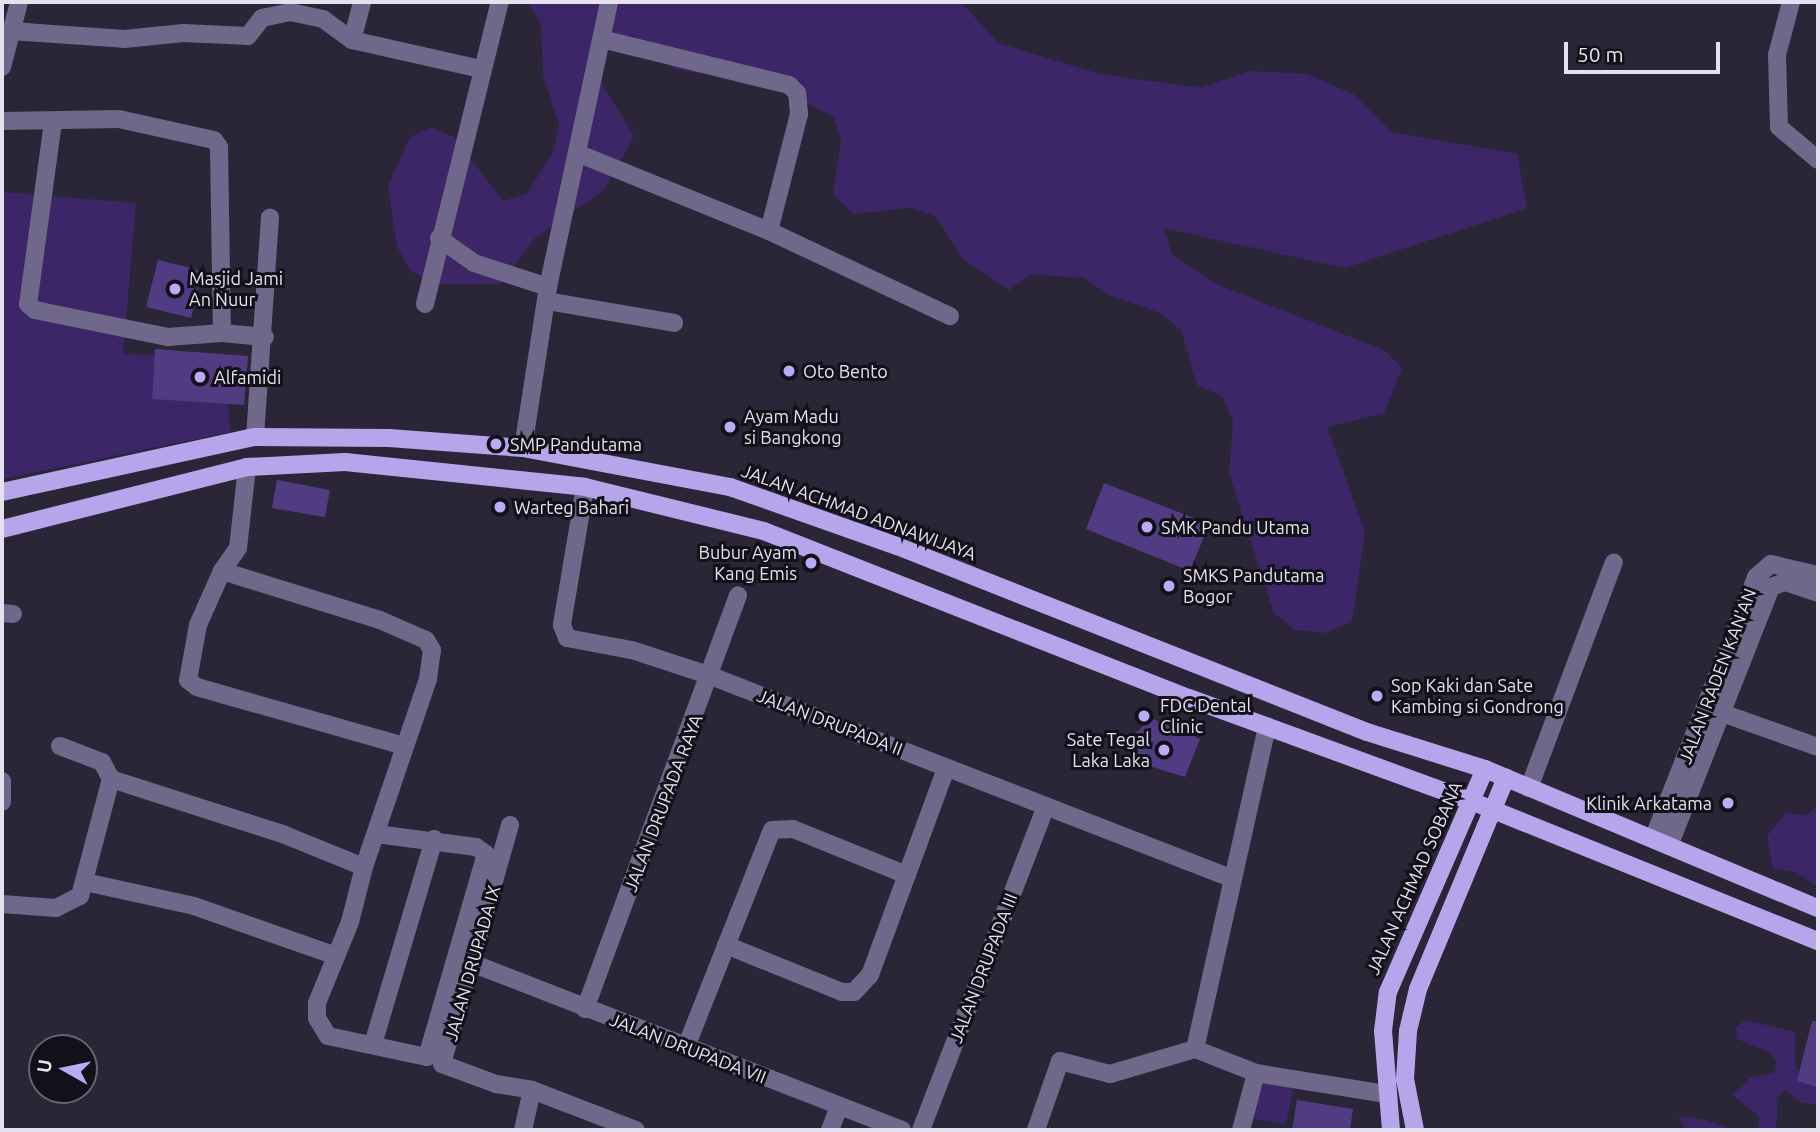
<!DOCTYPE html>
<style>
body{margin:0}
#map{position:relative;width:1820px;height:1132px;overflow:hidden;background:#2a2638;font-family:Ubuntu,sans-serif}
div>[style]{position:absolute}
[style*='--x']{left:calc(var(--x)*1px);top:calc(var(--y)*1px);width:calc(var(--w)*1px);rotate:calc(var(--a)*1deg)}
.green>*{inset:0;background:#3c2668}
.building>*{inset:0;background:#513b83}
.minor>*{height:18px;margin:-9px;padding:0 9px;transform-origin:9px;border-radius:9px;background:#6f688a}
.major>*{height:18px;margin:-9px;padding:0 9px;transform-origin:9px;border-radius:9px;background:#b6a5eb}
.dots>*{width:19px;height:19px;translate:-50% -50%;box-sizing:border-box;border:4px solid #121019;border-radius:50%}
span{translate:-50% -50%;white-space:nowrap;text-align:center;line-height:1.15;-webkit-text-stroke:6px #121019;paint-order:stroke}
.poi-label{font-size:18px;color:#e4e2ee}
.left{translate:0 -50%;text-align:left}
.right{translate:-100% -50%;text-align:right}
.street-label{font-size:18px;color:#e4e2ee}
.frame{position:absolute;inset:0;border:4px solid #e4e2ee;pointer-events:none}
.north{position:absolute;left:28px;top:1034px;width:70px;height:70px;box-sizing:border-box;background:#121019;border:2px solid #66646e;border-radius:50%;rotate:279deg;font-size:19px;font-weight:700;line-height:28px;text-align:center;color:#e4e2ee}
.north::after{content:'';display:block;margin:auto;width:24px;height:32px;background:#bcaaf6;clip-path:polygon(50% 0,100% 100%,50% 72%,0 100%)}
.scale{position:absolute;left:1564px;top:42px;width:156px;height:32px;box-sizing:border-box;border:4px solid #e4e2ee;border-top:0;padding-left:9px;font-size:21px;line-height:24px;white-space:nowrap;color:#e4e2ee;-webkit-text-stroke:5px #121019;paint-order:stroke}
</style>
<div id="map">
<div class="green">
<i style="clip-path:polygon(527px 2px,961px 2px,998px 43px,1100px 74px,1201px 88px,1250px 71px,1307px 74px,1353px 94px,1391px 132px,1517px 154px,1527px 208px,1345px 268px,1163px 228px,1172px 254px,1218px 285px,1384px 350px,1402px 368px,1384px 413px,1327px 427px,1365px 532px,1352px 622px,1325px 633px,1295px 630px,1274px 613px,1229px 473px,1233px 421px,1222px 396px,1197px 385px,1181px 330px,1160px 313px,1106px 294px,1085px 278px,1031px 274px,1009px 290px,963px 259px,935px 216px,910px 208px,854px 214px,833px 195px,841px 140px,833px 116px,766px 84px,674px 69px,633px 36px,604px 44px,594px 71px,634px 136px,605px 189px,534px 239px,500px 284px,438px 284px,410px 271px,397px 246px,388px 186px,410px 137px,431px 127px,455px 138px,503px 201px,527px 194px,553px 152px,559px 125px,543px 74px,541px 24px)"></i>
<i style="clip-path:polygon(2px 192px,136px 203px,123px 354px,225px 358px,230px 432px,2px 479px)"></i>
<i style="clip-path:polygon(1818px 805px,1818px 885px,1815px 885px,1796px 872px,1773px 868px,1767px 836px,1786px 813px,1807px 815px)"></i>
<i style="clip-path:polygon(1746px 1020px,1795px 1032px,1795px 1065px,1801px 1075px,1818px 1079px,1818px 1104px,1802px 1103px,1785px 1090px,1778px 1098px,1776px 1130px,1758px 1130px,1759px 1116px,1732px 1095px,1750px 1078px,1775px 1072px,1776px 1060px,1769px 1052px,1737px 1039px,1736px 1027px)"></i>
<i style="clip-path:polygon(1258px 1073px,1295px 1081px,1286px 1124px,1248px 1118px)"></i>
<i style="clip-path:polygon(1678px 1116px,1702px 1119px,1736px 1130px,1686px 1130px)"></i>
</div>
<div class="building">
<i style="clip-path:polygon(158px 260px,203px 271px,191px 318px,146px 307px)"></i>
<i style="clip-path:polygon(155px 349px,248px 356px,244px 405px,152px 399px)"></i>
<i style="clip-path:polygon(277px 480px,330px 490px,325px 517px,272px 508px)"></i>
<i style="clip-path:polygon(1104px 483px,1209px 524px,1190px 571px,1086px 529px)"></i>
<i style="clip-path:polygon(1151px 718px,1200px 739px,1185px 777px,1136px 762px,1131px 738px)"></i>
<i style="clip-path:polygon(1812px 1021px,1818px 1021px,1818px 1087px,1797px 1081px)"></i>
<i style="clip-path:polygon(1297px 1100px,1353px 1109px,1350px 1130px,1292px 1130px)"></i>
</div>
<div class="minor">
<i style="--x:1791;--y:2;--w:55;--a:104.8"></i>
<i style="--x:1777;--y:55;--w:72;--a:88.4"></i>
<i style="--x:1779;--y:127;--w:51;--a:40.2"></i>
<i style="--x:11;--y:31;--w:113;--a:4"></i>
<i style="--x:124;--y:39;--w:60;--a:-5.7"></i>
<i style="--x:184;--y:33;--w:64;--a:2.7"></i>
<i style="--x:248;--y:36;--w:23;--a:-52"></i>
<i style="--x:262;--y:18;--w:29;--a:-12"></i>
<i style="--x:290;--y:12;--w:34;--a:12"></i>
<i style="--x:323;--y:19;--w:36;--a:36"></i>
<i style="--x:352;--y:40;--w:132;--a:12.7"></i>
<i style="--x:352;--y:40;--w:39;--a:-75"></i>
<i style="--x:2;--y:67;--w:67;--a:-75.3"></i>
<i style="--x:2;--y:121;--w:117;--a:-1"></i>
<i style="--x:119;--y:119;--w:97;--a:12.5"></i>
<i style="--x:214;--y:140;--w:9;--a:54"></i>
<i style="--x:219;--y:147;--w:186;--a:89.1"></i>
<i style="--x:53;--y:122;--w:184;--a:97.8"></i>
<i style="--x:28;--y:304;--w:9;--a:41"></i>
<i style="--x:35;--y:310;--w:136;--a:11.5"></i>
<i style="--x:168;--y:337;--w:54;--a:-4.2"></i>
<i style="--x:222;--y:333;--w:43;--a:5.3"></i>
<i style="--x:577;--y:153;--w:207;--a:22.1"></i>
<i style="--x:769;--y:231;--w:121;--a:-75.6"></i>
<i style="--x:799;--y:114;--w:21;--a:-95"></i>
<i style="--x:797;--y:93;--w:11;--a:-135"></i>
<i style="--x:789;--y:85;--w:193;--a:-166.2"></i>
<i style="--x:769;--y:231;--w:200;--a:25.2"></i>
<i style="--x:439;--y:238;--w:43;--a:35.5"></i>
<i style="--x:474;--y:263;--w:78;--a:18"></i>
<i style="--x:548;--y:287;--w:291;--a:-77.9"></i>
<i style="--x:547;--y:301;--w:129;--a:9.8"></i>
<i style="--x:425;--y:304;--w:311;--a:-76.1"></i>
<i style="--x:255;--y:437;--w:220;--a:-86.1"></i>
<i style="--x:523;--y:448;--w:163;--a:-81.2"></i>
<i style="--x:247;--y:467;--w:81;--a:96.3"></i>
<i style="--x:238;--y:548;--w:28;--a:125"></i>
<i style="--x:222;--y:571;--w:165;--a:17.2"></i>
<i style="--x:380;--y:620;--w:50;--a:23.5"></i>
<i style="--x:426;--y:640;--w:12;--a:59"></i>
<i style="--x:432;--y:650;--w:29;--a:98"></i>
<i style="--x:428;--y:679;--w:199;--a:108.8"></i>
<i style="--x:364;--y:867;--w:57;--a:104.3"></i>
<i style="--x:350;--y:922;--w:87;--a:112.2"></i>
<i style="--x:317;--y:1003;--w:15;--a:90"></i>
<i style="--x:317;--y:1018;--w:21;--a:59"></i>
<i style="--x:328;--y:1036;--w:101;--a:12"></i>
<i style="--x:427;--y:1057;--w:211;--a:-73.8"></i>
<i style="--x:486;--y:854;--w:12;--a:-145"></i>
<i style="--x:476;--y:847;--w:101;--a:-172.6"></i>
<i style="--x:585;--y:487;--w:140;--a:99.5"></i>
<i style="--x:562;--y:625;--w:14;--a:69"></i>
<i style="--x:567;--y:638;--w:66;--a:10.5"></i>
<i style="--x:632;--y:650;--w:83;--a:18.2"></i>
<i style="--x:711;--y:676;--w:558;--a:21.23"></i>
<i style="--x:222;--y:571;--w:59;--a:114"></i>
<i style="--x:198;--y:625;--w:56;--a:100.3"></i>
<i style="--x:188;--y:680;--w:11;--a:38"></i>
<i style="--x:197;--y:687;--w:215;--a:15.9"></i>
<i style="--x:2;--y:613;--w:11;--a:5"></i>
<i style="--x:1722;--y:713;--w:102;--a:19.5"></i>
<i style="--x:60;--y:746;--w:45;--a:20.9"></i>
<i style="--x:102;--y:762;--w:19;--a:62"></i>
<i style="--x:2;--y:781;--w:21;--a:90"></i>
<i style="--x:1529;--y:788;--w:241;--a:-69.4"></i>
<i style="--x:510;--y:825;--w:248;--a:105.9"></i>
<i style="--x:442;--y:1064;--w:58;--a:20.3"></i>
<i style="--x:496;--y:1084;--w:36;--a:9"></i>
<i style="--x:532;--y:1090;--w:111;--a:21"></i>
<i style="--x:1653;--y:839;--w:282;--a:-68.5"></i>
<i style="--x:1756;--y:577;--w:20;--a:-41"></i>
<i style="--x:1771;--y:564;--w:48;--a:13.2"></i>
<i style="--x:1669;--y:846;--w:278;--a:-68.5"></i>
<i style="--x:1771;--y:587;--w:15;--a:-20"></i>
<i style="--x:1785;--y:582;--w:35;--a:18"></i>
<i style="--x:85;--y:882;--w:112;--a:12.4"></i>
<i style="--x:194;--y:906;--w:147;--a:19.4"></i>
<i style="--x:2;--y:904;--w:54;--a:4.2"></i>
<i style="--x:56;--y:908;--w:27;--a:-27"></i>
<i style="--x:80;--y:896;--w:121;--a:-75.2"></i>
<i style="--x:111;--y:779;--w:183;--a:17.8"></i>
<i style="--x:285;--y:835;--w:85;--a:22.1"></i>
<i style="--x:726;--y:945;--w:125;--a:22.1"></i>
<i style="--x:842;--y:992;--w:12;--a:0"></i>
<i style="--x:854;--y:992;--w:23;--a:-47"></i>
<i style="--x:870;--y:975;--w:221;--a:-69.8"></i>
<i style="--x:474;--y:964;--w:459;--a:21.2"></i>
<i style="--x:585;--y:1009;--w:441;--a:-69.7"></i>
<i style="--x:373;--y:1044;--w:214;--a:-73.4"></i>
<i style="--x:686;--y:1047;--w:233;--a:-68.4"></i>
<i style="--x:772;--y:830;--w:21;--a:-3"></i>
<i style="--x:793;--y:829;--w:123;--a:22"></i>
<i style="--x:1195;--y:1049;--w:331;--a:-77.4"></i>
<i style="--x:523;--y:1130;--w:41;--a:-77.3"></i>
<i style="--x:830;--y:1130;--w:26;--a:-69"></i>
<i style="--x:921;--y:1130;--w:347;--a:-68.9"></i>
<i style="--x:1036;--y:1130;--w:73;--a:-70.8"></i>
<i style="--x:1060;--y:1061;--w:52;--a:14.6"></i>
<i style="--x:1110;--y:1074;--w:89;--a:-16.4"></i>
<i style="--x:1195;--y:1049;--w:66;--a:21.5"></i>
<i style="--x:1256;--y:1073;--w:131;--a:9.2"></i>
<i style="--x:1241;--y:1130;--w:59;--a:-75.3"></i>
</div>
<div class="major">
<i style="--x:2;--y:492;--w:259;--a:-12.3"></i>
<i style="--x:255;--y:437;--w:134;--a:0.4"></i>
<i style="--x:389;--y:438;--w:134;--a:4.3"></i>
<i style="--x:523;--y:448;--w:211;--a:10.7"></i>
<i style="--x:730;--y:487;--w:177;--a:19.5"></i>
<i style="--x:897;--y:546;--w:505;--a:21.59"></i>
<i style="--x:1367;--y:732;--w:124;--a:17.4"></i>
<i style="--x:1485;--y:769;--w:361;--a:22.7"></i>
<i style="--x:2;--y:529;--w:253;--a:-14.2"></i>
<i style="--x:247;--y:467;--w:98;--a:-2.9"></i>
<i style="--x:345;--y:462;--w:241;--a:5.9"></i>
<i style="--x:585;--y:487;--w:184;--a:13.8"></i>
<i style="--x:764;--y:531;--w:457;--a:21.5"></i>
<i style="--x:1189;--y:698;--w:300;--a:20.1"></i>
<i style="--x:1471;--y:801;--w:374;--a:22"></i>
<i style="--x:1391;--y:1130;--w:99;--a:-94.6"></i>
<i style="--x:1383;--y:1031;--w:39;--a:-83"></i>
<i style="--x:1388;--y:992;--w:243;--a:-66.5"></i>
<i style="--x:1415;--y:1130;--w:52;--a:-101.1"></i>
<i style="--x:1405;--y:1079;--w:48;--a:-86.4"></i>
<i style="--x:1408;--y:1031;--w:43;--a:-76.6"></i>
<i style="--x:1418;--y:989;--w:229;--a:-67.4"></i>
</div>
<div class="dots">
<i style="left:175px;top:289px;background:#bcaaf6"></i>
<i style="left:789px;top:371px;background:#bcaaf6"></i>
<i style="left:200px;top:377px;background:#bcaaf6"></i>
<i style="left:730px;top:427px;background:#bcaaf6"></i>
<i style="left:496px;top:444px;background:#bcaaf6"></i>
<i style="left:500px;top:507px;background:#bcaaf6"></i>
<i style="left:1147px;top:527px;background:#bcaaf6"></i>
<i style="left:811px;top:563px;background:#bcaaf6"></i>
<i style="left:1169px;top:586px;background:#bcaaf6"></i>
<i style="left:1377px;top:696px;background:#bcaaf6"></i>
<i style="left:1144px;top:716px;background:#bcaaf6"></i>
<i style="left:1164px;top:750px;background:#bcaaf6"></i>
<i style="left:1728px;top:803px;background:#bcaaf6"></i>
</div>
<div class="poi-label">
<span class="left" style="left:189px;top:289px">Masjid Jami<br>An Nuur</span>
<span class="left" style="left:803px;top:371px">Oto Bento</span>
<span class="left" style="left:214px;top:377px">Alfamidi</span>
<span class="left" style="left:744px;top:427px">Ayam Madu<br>si Bangkong</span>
<span class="left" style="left:510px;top:444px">SMP Pandutama</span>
<span class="left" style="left:514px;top:507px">Warteg Bahari</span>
<span class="left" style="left:1161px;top:527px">SMK Pandu Utama</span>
<span class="right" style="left:797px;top:563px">Bubur Ayam<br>Kang Emis</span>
<span class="left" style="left:1183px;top:586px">SMKS Pandutama<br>Bogor</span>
<span class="left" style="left:1391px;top:696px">Sop Kaki dan Sate<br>Kambing si Gondrong</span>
<span class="left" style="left:1160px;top:716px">FDC Dental<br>Clinic</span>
<span class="right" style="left:1150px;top:750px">Sate Tegal<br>Laka Laka</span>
<span class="right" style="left:1712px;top:803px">Klinik Arkatama</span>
</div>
<div class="street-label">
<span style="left:859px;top:512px;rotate:20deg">JALAN ACHMAD ADNAWIJAYA</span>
<span style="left:1717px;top:676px;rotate:-69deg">JALAN RADEN KAN'AN</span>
<span style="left:830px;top:722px;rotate:21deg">JALAN DRUPADA II</span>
<span style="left:663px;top:803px;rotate:-69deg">JALAN DRUPADA RAYA</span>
<span style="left:1414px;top:878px;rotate:-66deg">JALAN ACHMAD SOBANA</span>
<span style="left:472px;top:963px;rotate:-74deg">JALAN DRUPADA IX</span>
<span style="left:983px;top:968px;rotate:-69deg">JALAN DRUPADA III</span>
<span style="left:688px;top:1048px;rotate:21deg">JALAN DRUPADA VII</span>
</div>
<div class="frame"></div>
<div class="north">U</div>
<div class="scale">50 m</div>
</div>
